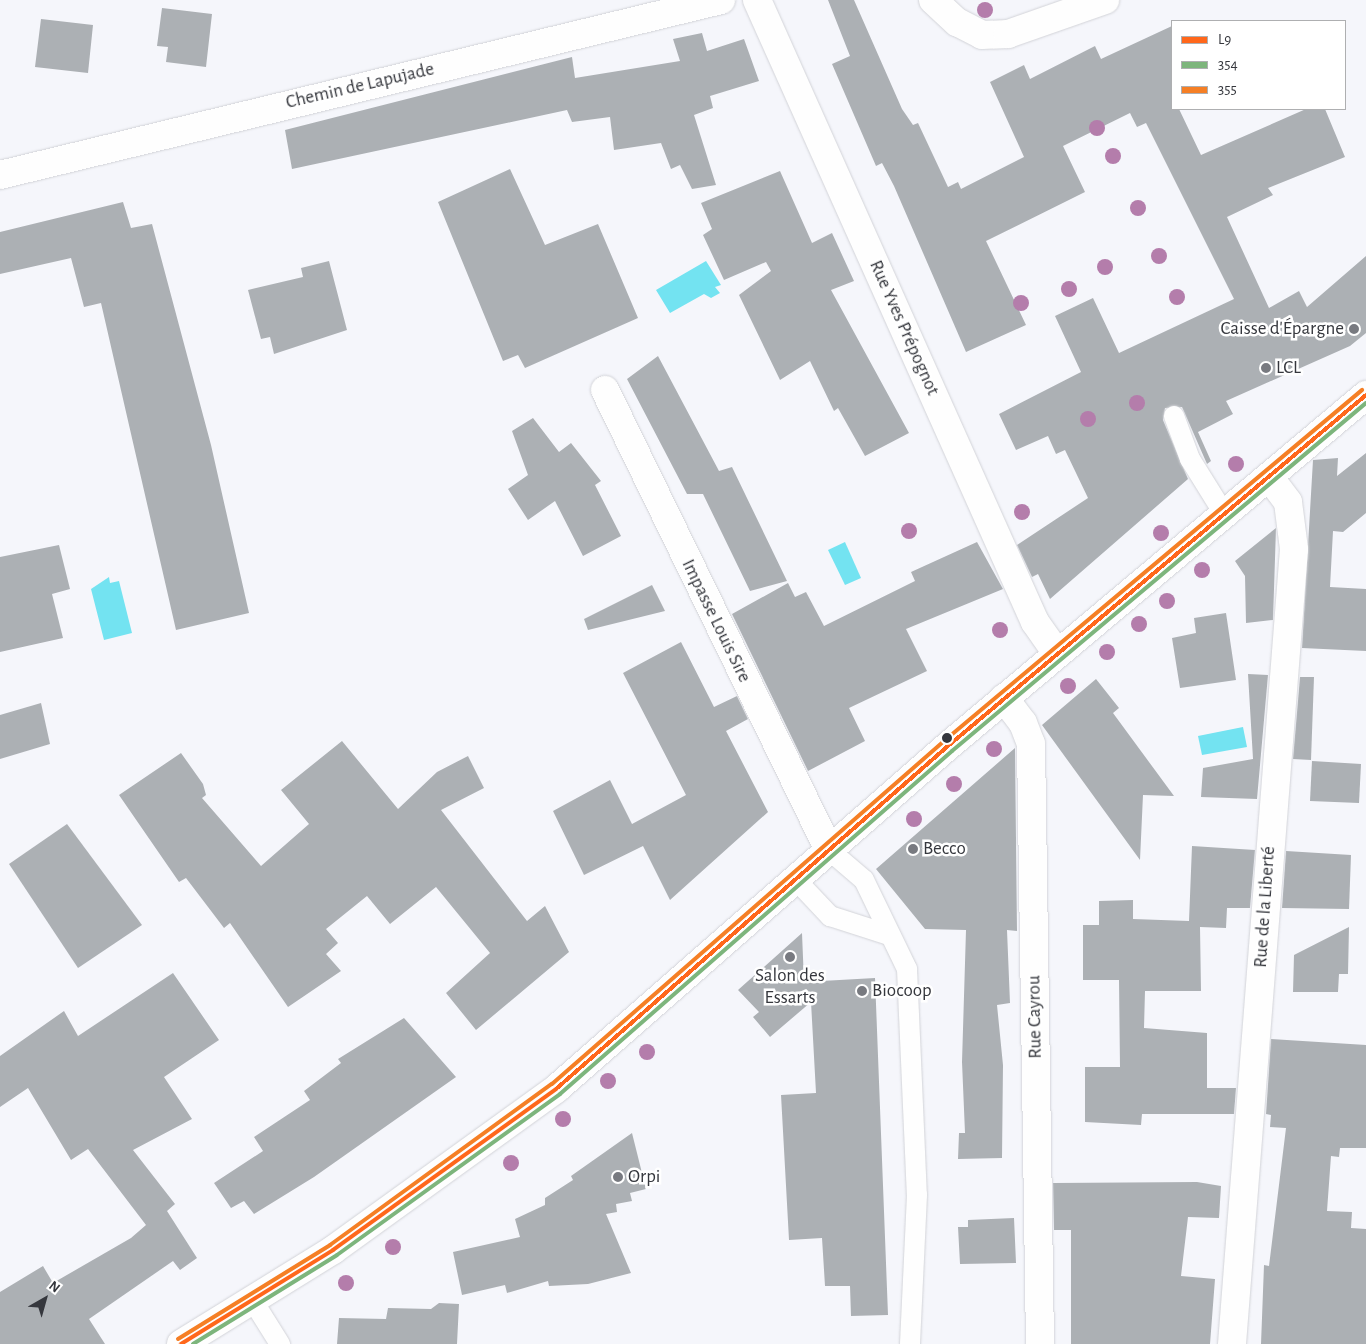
<!DOCTYPE html>
<meta charset="utf-8">
<style>
body{margin:0}
#map{position:relative;width:1366px;height:1344px;overflow:hidden;background:#f5f6fb;font-family:"Alegreya Sans",sans-serif}
div>[style]{position:absolute}
[style*='--x']{left:calc(var(--x)*1px);top:calc(var(--y)*1px);width:calc(var(--w)*1px);rotate:calc(var(--a)*1deg)}
.water>*{inset:0;background:#73e3f1}
.building>*{inset:0;background:#acb0b4}
.roads{filter:drop-shadow(0 0 1px #d2d3d8) drop-shadow(0 0 1px #d2d3d8)}
.lane>*{height:20px;margin:-10px;padding:0 10px;transform-origin:10px;border-radius:10px;background:#fefefe}
.street>*{height:28px;margin:-14px;padding:0 14px;transform-origin:14px;border-radius:14px;background:#fefefe}
.primary>*{height:28px;margin:-14px;padding:0 14px;transform-origin:14px;border-radius:14px;background:#fefefe}
.bus-1>*{height:4px;margin:-2px;padding:0 2px;transform-origin:2px;border-radius:2px;background:#ff671b}
.bus-2>*{height:4px;margin:-2px;padding:0 2px;transform-origin:2px;border-radius:2px;background:#7db57c}
.bus-3>*{height:4px;margin:-2px;padding:0 2px;transform-origin:2px;border-radius:2px;background:#f57f25}
.trees>*{width:16px;height:16px;margin:-8px;border-radius:50%;background:#b47dab}
.dots>*{width:14px;height:14px;translate:-50% -50%;box-sizing:border-box;border:2px solid #fff;border-radius:50%}
span{translate:-50% -50%;white-space:nowrap;text-align:center;line-height:1.15;-webkit-text-stroke:5px #fff;paint-order:stroke}
.street-label{font-size:19px;color:#35373d}
.poi-label{font-size:19px;color:#35373d}
.right{translate:-100% -50%;text-align:right}
.left{translate:0 -50%;text-align:left}
.legend{position:absolute;left:1171px;top:20px;width:175px;height:90px;box-sizing:border-box;background:#fff;border:1px solid #aeafb1;margin:0;padding:6px 9px;list-style:none;font-size:15px;color:#35373d}
.legend li{display:flex;align-items:center;gap:10px;height:25px}
.legend b{width:25px;border:1px solid #aeafb1}
.north{position:absolute;left:20px;top:1274px;width:50px;height:50px;-webkit-text-stroke:4px #fff;paint-order:stroke;rotate:38deg;font-size:14px;font-weight:700;line-height:20px;text-align:center;color:#35373d}
.north::after{content:'';display:block;margin:auto;width:18px;height:22px;background:#35373d;clip-path:polygon(50% 0,100% 100%,50% 72%,0 100%)}
</style>
<div id="map">
<div class="water">
<i style="clip-path:polygon(706px 261px,721px 285px,715px 287px,720px 293px,711px 298px,704px 294px,670px 313px,656px 290px)"></i>
<i style="clip-path:polygon(845px 542px,861px 578px,845px 585px,828px 550px)"></i>
<i style="clip-path:polygon(109px 577px,110px 583px,119px 581px,132px 633px,104px 640px,91px 589px)"></i>
<i style="clip-path:polygon(1243px 727px,1247px 747px,1202px 755px,1198px 736px)"></i>
</div>
<div class="building">
<i style="clip-path:polygon(828px 0,854px 0,902px 109px,913px 125px,918px 123px,948px 187px,958px 182px,961px 189px,1024px 157px,990px 82px,1024px 65px,1030px 79px,1095px 46px,1101px 59px,1172px 26px,1172px 109px,1179px 109px,1201px 155px,1306px 109px,1325px 109px,1345px 157px,1268px 188px,1273px 195px,1227px 217px,1269px 308px,1299px 291px,1307px 307px,1366px 256px,1366px 333px,1350px 346px,1226px 401px,1233px 414px,1198px 432px,1211px 461px,1207px 464px,1182px 407px,1165px 408px,1163px 420px,1188px 479px,1050px 599px,1038px 574px,1032px 577px,1017px 545px,1088px 498px,1065px 450px,1056px 454px,1048px 436px,1016px 450px,999px 414px,1081px 372px,1055px 316px,1093px 298px,1119px 353px,1234px 299px,1146px 123px,1137px 127px,1130px 113px,1063px 146px,1085px 192px,986px 241px,1026px 325px,966px 352px,894px 186px,882px 163px,876px 166px,832px 64px,850px 56px)"></i>
<i style="clip-path:polygon(162px 8px,212px 14px,206px 67px,166px 62px,168px 47px,157px 46px)"></i>
<i style="clip-path:polygon(41px 19px,93px 25px,88px 73px,35px 67px)"></i>
<i style="clip-path:polygon(702px 33px,707px 51px,744px 39px,759px 81px,710px 96px,713px 108px,694px 115px,716px 185px,692px 189px,680px 165px,671px 169px,661px 143px,614px 150px,610px 117px,572px 122px,567px 110px,292px 169px,285px 130px,572px 57px,575px 78px,680px 61px,673px 39px)"></i>
<i style="clip-path:polygon(510px 169px,545px 245px,598px 224px,638px 318px,525px 368px,518px 355px,503px 361px,438px 202px)"></i>
<i style="clip-path:polygon(780px 171px,812px 243px,832px 233px,854px 281px,831px 290px,909px 433px,865px 456px,838px 408px,834px 411px,810px 361px,780px 380px,739px 295px,771px 271px,766px 262px,724px 280px,703px 235px,712px 229px,701px 203px)"></i>
<i style="clip-path:polygon(123px 202px,131px 228px,152px 224px,211px 445px,249px 613px,176px 630px,101px 303px,84px 307px,71px 258px,0 274px,0 232px)"></i>
<i style="clip-path:polygon(329px 261px,347px 330px,274px 354px,270px 337px,261px 339px,248px 290px,303px 277px,301px 268px)"></i>
<i style="clip-path:polygon(658px 356px,719px 471px,732px 467px,787px 581px,750px 591px,703px 494px,687px 494px,627px 379px)"></i>
<i style="clip-path:polygon(533px 418px,559px 452px,571px 443px,601px 481px,595px 485px,621px 536px,583px 556px,555px 501px,528px 520px,508px 489px,528px 475px,512px 431px)"></i>
<i style="clip-path:polygon(1366px 453px,1366px 513px,1343px 532px,1333px 531px,1330px 587px,1366px 589px,1366px 651px,1302px 648px,1313px 460px,1338px 458px,1337px 476px)"></i>
<i style="clip-path:polygon(1276px 528px,1273px 620px,1246px 623px,1245px 576px,1235px 561px)"></i>
<i style="clip-path:polygon(977px 542px,1003px 589px,906px 629px,927px 671px,849px 708px,865px 741px,808px 771px,732px 614px,788px 583px,795px 597px,806px 592px,824px 626px,915px 581px,911px 572px)"></i>
<i style="clip-path:polygon(59px 545px,70px 589px,52px 594px,63px 638px,0 652px,0 557px)"></i>
<i style="clip-path:polygon(652px 585px,665px 611px,588px 630px,584px 619px)"></i>
<i style="clip-path:polygon(1226px 613px,1236px 680px,1180px 688px,1172px 638px,1196px 633px,1194px 618px)"></i>
<i style="clip-path:polygon(681px 642px,714px 707px,737px 696px,748px 719px,726px 731px,768px 812px,670px 900px,643px 846px,584px 875px,553px 811px,610px 780px,637px 834px,632px 824px,686px 795px,623px 673px)"></i>
<i style="clip-path:polygon(1248px 674px,1268px 675px,1257px 799px,1201px 797px,1203px 768px,1253px 759px)"></i>
<i style="clip-path:polygon(1300px 677px,1314px 677px,1311px 760px,1293px 759px)"></i>
<i style="clip-path:polygon(1096px 679px,1119px 708px,1113px 713px,1174px 796px,1143px 795px,1140px 860px,1042px 725px)"></i>
<i style="clip-path:polygon(41px 703px,50px 744px,0 759px,0 715px)"></i>
<i style="clip-path:polygon(342px 741px,398px 809px,437px 772px,468px 756px,484px 788px,441px 810px,527px 921px,545px 906px,569px 952px,476px 1030px,446px 993px,490px 953px,436px 887px,390px 924px,367px 896px,326px 929px,338px 943px,326px 954px,341px 971px,288px 1007px,230px 923px,224px 928px,186px 878px,179px 882px,119px 795px,181px 753px,203px 784px,206px 795px,202px 798px,261px 866px,309px 824px,281px 790px)"></i>
<i style="clip-path:polygon(1015px 748px,1017px 931px,1007px 930px,1010px 1003px,997px 1005px,1003px 1065px,1002px 1158px,958px 1159px,959px 1133px,965px 1133px,962px 1062px,966px 930px,925px 929px,876px 869px)"></i>
<i style="clip-path:polygon(1312px 761px,1361px 764px,1359px 803px,1310px 801px)"></i>
<i style="clip-path:polygon(67px 824px,142px 925px,78px 968px,9px 864px)"></i>
<i style="clip-path:polygon(1192px 846px,1255px 850px,1250px 908px,1227px 908px,1226px 928px,1200px 927px,1201px 991px,1145px 991px,1144px 1028px,1207px 1033px,1207px 1088px,1236px 1088px,1234px 1114px,1142px 1114px,1141px 1125px,1085px 1122px,1085px 1067px,1120px 1067px,1119px 980px,1083px 980px,1083px 925px,1099px 925px,1099px 901px,1133px 900px,1133px 919px,1189px 921px)"></i>
<i style="clip-path:polygon(1286px 851px,1351px 855px,1349px 909px,1282px 908px)"></i>
<i style="clip-path:polygon(1349px 927px,1348px 974px,1339px 974px,1338px 992px,1293px 992px,1294px 955px)"></i>
<i style="clip-path:polygon(802px 933px,804px 982px,875px 978px,888px 1315px,851px 1316px,850px 1286px,825px 1286px,822px 1238px,789px 1240px,781px 1095px,816px 1093px,811px 1002px,770px 1037px,753px 1017px,759px 1012px,738px 990px)"></i>
<i style="clip-path:polygon(173px 973px,219px 1040px,164px 1077px,192px 1119px,133px 1150px,175px 1204px,167px 1211px,197px 1258px,180px 1270px,173px 1261px,89px 1319px,105px 1344px,0 1344px,0 1292px,43px 1266px,53px 1283px,131px 1238px,146px 1225px,88px 1149px,71px 1160px,28px 1088px,0 1107px,0 1056px,64px 1011px,78px 1036px)"></i>
<i style="clip-path:polygon(404px 1018px,456px 1077px,314px 1177px,254px 1214px,244px 1201px,231px 1208px,214px 1183px,263px 1151px,254px 1137px,310px 1100px,304px 1091px,341px 1063px,338px 1059px)"></i>
<i style="clip-path:polygon(1271px 1039px,1366px 1045px,1366px 1148px,1340px 1148px,1339px 1157px,1331px 1156px,1327px 1211px,1352px 1212px,1351px 1228px,1366px 1229px,1366px 1344px,1261px 1344px,1264px 1265px,1269px 1266px,1286px 1128px,1270px 1127px,1271px 1115px,1266px 1114px)"></i>
<i style="clip-path:polygon(632px 1133px,646px 1189px,630px 1193px,632px 1201px,616px 1204px,617px 1212px,606px 1214px,631px 1273px,588px 1284px,549px 1286px,548px 1281px,507px 1293px,505px 1285px,462px 1295px,453px 1252px,520px 1237px,515px 1219px,545px 1205px,545px 1198px,573px 1180px,571px 1176px)"></i>
<i style="clip-path:polygon(1197px 1182px,1221px 1186px,1219px 1218px,1188px 1217px,1181px 1276px,1215px 1279px,1210px 1344px,1071px 1344px,1071px 1230px,1054px 1230px,1053px 1183px)"></i>
<i style="clip-path:polygon(1014px 1218px,1016px 1263px,960px 1264px,958px 1227px,968px 1227px,968px 1220px)"></i>
<i style="clip-path:polygon(439px 1303px,459px 1304px,457px 1344px,337px 1344px,339px 1318px,386px 1319px,388px 1308px,431px 1309px)"></i>
</div>
<div class="roads">
<div class="lane">
<i style="--x:1174;--y:416;--w:46;--a:69.6"></i>
<i style="--x:1190;--y:459;--w:62;--a:58.1"></i>
<i style="--x:829;--y:850;--w:46;--a:40.6"></i>
<i style="--x:864;--y:880;--w:99;--a:64.2"></i>
<i style="--x:907;--y:969;--w:226;--a:87.5"></i>
<i style="--x:917;--y:1195;--w:149;--a:92.7"></i>
<i style="--x:796;--y:880;--w:50;--a:46.6"></i>
<i style="--x:830;--y:916;--w:62;--a:17.9"></i>
<i style="--x:253;--y:1301;--w:51;--a:57.9"></i>
</div>
<div class="street">
<i style="--x:757;--y:0;--w:681;--a:65.92"></i>
<i style="--x:1035;--y:622;--w:38;--a:55"></i>
<i style="--x:933;--y:0;--w:33;--a:43"></i>
<i style="--x:957;--y:22;--w:28;--a:27"></i>
<i style="--x:982;--y:35;--w:26;--a:-2"></i>
<i style="--x:1008;--y:34;--w:103;--a:-19.3"></i>
<i style="--x:0;--y:175;--w:742;--a:-13.64"></i>
<i style="--x:605;--y:390;--w:512;--a:64.04"></i>
<i style="--x:1004;--y:698;--w:31;--a:53"></i>
<i style="--x:1023;--y:723;--w:22;--a:69"></i>
<i style="--x:1031;--y:744;--w:600;--a:89.14"></i>
<i style="--x:1232;--y:1344;--w:797;--a:-85.54"></i>
<i style="--x:1294;--y:549;--w:47;--a:-97.3"></i>
<i style="--x:1288;--y:502;--w:31;--a:-127"></i>
</div>
<div class="primary">
<i style="--x:181;--y:1344;--w:179;--a:-31.7"></i>
<i style="--x:333;--y:1250;--w:275;--a:-35.8"></i>
<i style="--x:556;--y:1089;--w:521;--a:-41.19"></i>
<i style="--x:948;--y:746;--w:546;--a:-40.02"></i>
</div>
</div>
<div class="bus-1">
<i style="--x:181;--y:1344;--w:179;--a:-31.7"></i>
<i style="--x:333;--y:1250;--w:275;--a:-35.8"></i>
<i style="--x:556;--y:1089;--w:521;--a:-41.19"></i>
<i style="--x:948;--y:746;--w:546;--a:-40.02"></i>
</div>
<div class="bus-2">
<i style="--x:193;--y:1344;--w:169;--a:-31.7"></i>
<i style="--x:337;--y:1255;--w:275;--a:-35.8"></i>
<i style="--x:560;--y:1094;--w:521;--a:-41.19"></i>
<i style="--x:952;--y:751;--w:541;--a:-40.05"></i>
</div>
<div class="bus-3">
<i style="--x:178;--y:1339;--w:179;--a:-31.7"></i>
<i style="--x:330;--y:1245;--w:274;--a:-36"></i>
<i style="--x:552;--y:1084;--w:521;--a:-41.19"></i>
<i style="--x:944;--y:741;--w:546;--a:-40.02"></i>
</div>
<div class="trees">
<i style="left:985px;top:10px"></i>
<i style="left:1097px;top:128px"></i>
<i style="left:1113px;top:156px"></i>
<i style="left:1138px;top:208px"></i>
<i style="left:1159px;top:256px"></i>
<i style="left:1105px;top:267px"></i>
<i style="left:1069px;top:289px"></i>
<i style="left:1177px;top:297px"></i>
<i style="left:1021px;top:303px"></i>
<i style="left:1137px;top:403px"></i>
<i style="left:1088px;top:419px"></i>
<i style="left:1236px;top:464px"></i>
<i style="left:1022px;top:512px"></i>
<i style="left:909px;top:531px"></i>
<i style="left:1161px;top:533px"></i>
<i style="left:1202px;top:570px"></i>
<i style="left:1167px;top:601px"></i>
<i style="left:1139px;top:624px"></i>
<i style="left:1000px;top:630px"></i>
<i style="left:1107px;top:652px"></i>
<i style="left:1068px;top:686px"></i>
<i style="left:994px;top:749px"></i>
<i style="left:954px;top:784px"></i>
<i style="left:914px;top:819px"></i>
<i style="left:647px;top:1052px"></i>
<i style="left:608px;top:1081px"></i>
<i style="left:563px;top:1119px"></i>
<i style="left:511px;top:1163px"></i>
<i style="left:393px;top:1247px"></i>
<i style="left:346px;top:1283px"></i>
</div>
<div class="dots">
<i style="left:1354px;top:329px;background:#787a80"></i>
<i style="left:1266px;top:368px;background:#787a80"></i>
<i style="left:947px;top:738px;background:#35373d"></i>
<i style="left:913px;top:849px;background:#787a80"></i>
<i style="left:790px;top:957px;background:#787a80"></i>
<i style="left:862px;top:991px;background:#787a80"></i>
<i style="left:618px;top:1177px;background:#787a80"></i>
</div>
<div class="street-label">
<span style="left:360px;top:86px;rotate:-13deg">Chemin de Lapujade</span>
<span style="left:904px;top:328px;rotate:66deg">Rue Yves Prépognot</span>
<span style="left:716px;top:621px;rotate:64deg">Impasse Louis Sire</span>
<span style="left:1265px;top:907px;rotate:-86deg">Rue de la Liberté</span>
<span style="left:1035px;top:1017px;rotate:-91deg">Rue Cayrou</span>
</div>
<div class="poi-label">
<span class="right" style="left:1344px;top:329px">Caisse d'Épargne</span>
<span class="left" style="left:1276px;top:368px">LCL</span>
<span class="left" style="left:923px;top:849px">Becco</span>
<span style="left:790px;top:987px">Salon des<br>Essarts</span>
<span class="left" style="left:872px;top:991px">Biocoop</span>
<span class="left" style="left:628px;top:1177px">Orpi</span>
</div>
<ul class="legend">
<li><b style="height:6px;background:#ff671b"></b>L9</li>
<li><b style="height:6px;background:#7db57c"></b>354</li>
<li><b style="height:6px;background:#f57f25"></b>355</li>
</ul>
<div class="north">N</div>
</div>
